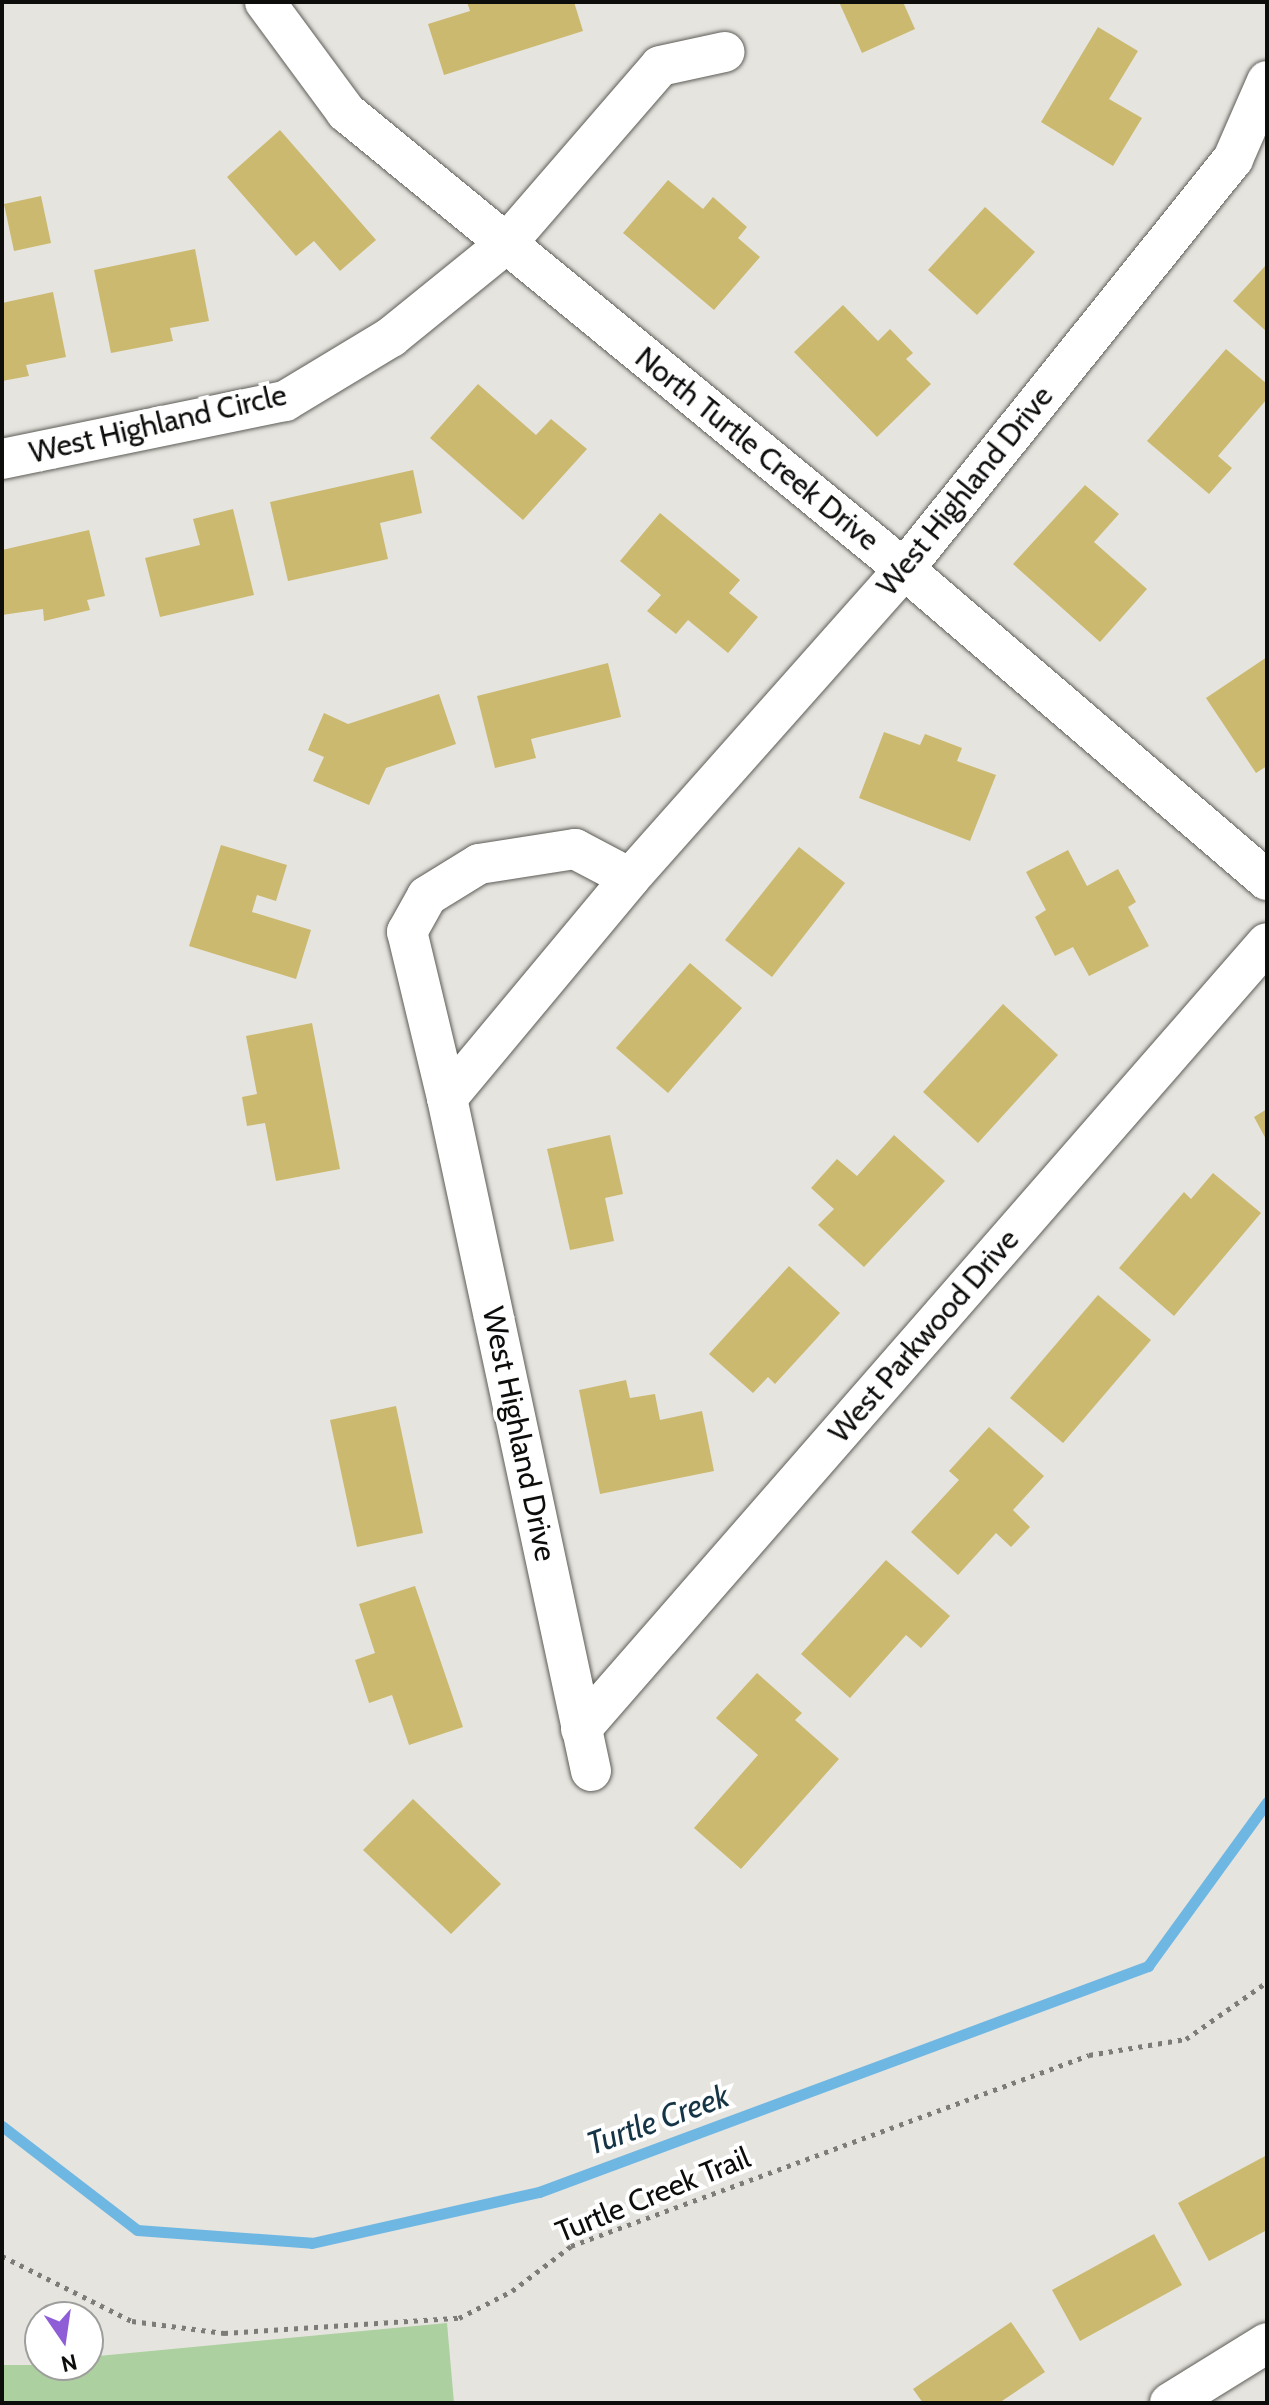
<!DOCTYPE html>
<style>
body{margin:0}
#map{position:relative;width:1269px;height:2405px;overflow:hidden;background:#e6e4df;font-family:Cabin,sans-serif}
div>[style]{position:absolute}
[style*='--x']{left:calc(var(--x)*1px);top:calc(var(--y)*1px);width:calc(var(--w)*1px);rotate:calc(var(--a)*1deg)}
.green>*{inset:0;background:#acd09f}
.stream>*{height:11px;margin:-5.5px;padding:0 5.5px;transform-origin:5.5px;border-radius:5.5px;background:#6fb7e3}
.building>*{inset:0;background:#cbb96f}
.path>*{height:5px;margin-top:-2.5px;transform-origin:0;background:repeating-linear-gradient(90deg,#7d7c79 0 4px,transparent 0 10px)}
.roads{filter:drop-shadow(0 0 2px #5e5d58) drop-shadow(0 0 2px #5e5d58)}
.minor>*{height:40px;margin:-20px;padding:0 20px;transform-origin:20px;border-radius:20px;background:#fff}
span{translate:-50% -50%;white-space:nowrap;text-align:center;line-height:1.15;-webkit-text-stroke:8px #fff;paint-order:stroke}
.street-label{font-size:30px;color:#0d0d0b}
.water-label{font-size:32px;color:#153547;font-style:italic}
.frame{position:absolute;inset:0;border:4px solid #0d0d0b;pointer-events:none}
.north{position:absolute;left:24px;top:2301px;width:80px;height:80px;box-sizing:border-box;background:#fff;border:2px solid #9e9e9d;border-radius:50%;rotate:167deg;font-size:22px;font-weight:700;line-height:32px;text-align:center;color:#0d0d0b}
.north::after{content:'';display:block;margin:auto;width:28px;height:36px;background:#8f5dd6;clip-path:polygon(50% 0,100% 100%,50% 72%,0 100%)}
</style>
<div id="map">
<div class="green">
<i style="clip-path:polygon(447px 2323px,454px 2403px,2px 2403px,2px 2365px,88px 2365px,88px 2357px)"></i>
</div>
<div class="stream">
<i style="--x:2;--y:2126;--w:170;--a:37.6"></i>
<i style="--x:137;--y:2230;--w:175;--a:4.2"></i>
<i style="--x:312;--y:2243;--w:233;--a:-12.7"></i>
<i style="--x:539;--y:2192;--w:650;--a:-20.36"></i>
<i style="--x:1148;--y:1966;--w:203;--a:-54"></i>
</div>
<div class="building">
<i style="clip-path:polygon(467px 2px,574px 2px,583px 31px,444px 75px,428px 24px,470px 11px)"></i>
<i style="clip-path:polygon(839px 2px,903px 2px,915px 29px,862px 53px)"></i>
<i style="clip-path:polygon(1098px 27px,1138px 51px,1109px 99px,1142px 118px,1113px 166px,1041px 122px)"></i>
<i style="clip-path:polygon(280px 130px,376px 240px,340px 271px,314px 241px,296px 256px,227px 177px)"></i>
<i style="clip-path:polygon(668px 180px,703px 209px,713px 197px,747px 227px,738px 238px,760px 257px,714px 310px,623px 233px)"></i>
<i style="clip-path:polygon(41px 196px,51px 243px,14px 251px,4px 204px)"></i>
<i style="clip-path:polygon(985px 207px,1035px 252px,977px 315px,928px 270px)"></i>
<i style="clip-path:polygon(195px 249px,209px 321px,170px 328px,173px 341px,111px 353px,94px 270px)"></i>
<i style="clip-path:polygon(1267px 264px,1267px 332px,1233px 301px)"></i>
<i style="clip-path:polygon(53px 292px,66px 357px,26px 365px,29px 376px,2px 381px,2px 303px)"></i>
<i style="clip-path:polygon(843px 305px,878px 341px,890px 329px,913px 353px,906px 359px,931px 384px,877px 437px,794px 352px)"></i>
<i style="clip-path:polygon(1226px 349px,1267px 384px,1267px 399px,1218px 456px,1232px 468px,1209px 494px,1147px 441px)"></i>
<i style="clip-path:polygon(478px 384px,536px 435px,551px 419px,587px 449px,523px 520px,430px 438px)"></i>
<i style="clip-path:polygon(413px 470px,422px 513px,380px 523px,388px 559px,288px 581px,270px 502px)"></i>
<i style="clip-path:polygon(1085px 485px,1119px 514px,1094px 542px,1147px 589px,1100px 642px,1013px 564px)"></i>
<i style="clip-path:polygon(233px 509px,254px 595px,160px 617px,145px 558px,200px 545px,193px 519px)"></i>
<i style="clip-path:polygon(660px 513px,740px 580px,729px 593px,758px 617px,728px 653px,688px 620px,676px 634px,647px 611px,661px 595px,620px 561px)"></i>
<i style="clip-path:polygon(89px 530px,105px 596px,87px 600px,90px 610px,44px 621px,43px 609px,2px 615px,2px 550px)"></i>
<i style="clip-path:polygon(1267px 657px,1267px 766px,1256px 773px,1206px 698px)"></i>
<i style="clip-path:polygon(608px 663px,621px 717px,531px 739px,536px 758px,495px 768px,477px 696px)"></i>
<i style="clip-path:polygon(439px 694px,456px 744px,386px 768px,369px 805px,313px 781px,324px 757px,308px 750px,324px 713px,348px 724px)"></i>
<i style="clip-path:polygon(884px 732px,920px 745px,925px 734px,962px 748px,957px 761px,996px 775px,970px 841px,859px 798px)"></i>
<i style="clip-path:polygon(221px 845px,287px 865px,276px 901px,257px 895px,252px 912px,311px 930px,296px 979px,189px 946px)"></i>
<i style="clip-path:polygon(799px 847px,845px 883px,772px 977px,725px 940px)"></i>
<i style="clip-path:polygon(1068px 850px,1087px 886px,1118px 869px,1136px 902px,1128px 907px,1149px 946px,1089px 976px,1073px 947px,1055px 956px,1035px 917px,1046px 910px,1026px 872px)"></i>
<i style="clip-path:polygon(690px 963px,742px 1008px,668px 1093px,616px 1048px)"></i>
<i style="clip-path:polygon(1003px 1004px,1058px 1055px,978px 1143px,923px 1092px)"></i>
<i style="clip-path:polygon(312px 1023px,340px 1169px,276px 1181px,265px 1123px,247px 1126px,242px 1097px,257px 1094px,246px 1036px)"></i>
<i style="clip-path:polygon(1267px 1109px,1267px 1141px,1254px 1117px)"></i>
<i style="clip-path:polygon(610px 1135px,623px 1194px,605px 1198px,614px 1241px,570px 1250px,547px 1149px)"></i>
<i style="clip-path:polygon(894px 1135px,945px 1181px,864px 1267px,818px 1225px,834px 1209px,811px 1188px,837px 1159px,857px 1176px)"></i>
<i style="clip-path:polygon(1213px 1173px,1261px 1213px,1174px 1316px,1119px 1268px,1184px 1192px,1191px 1199px)"></i>
<i style="clip-path:polygon(789px 1266px,840px 1313px,775px 1384px,768px 1377px,753px 1393px,709px 1354px)"></i>
<i style="clip-path:polygon(1098px 1295px,1151px 1340px,1063px 1443px,1010px 1398px)"></i>
<i style="clip-path:polygon(626px 1380px,630px 1398px,655px 1394px,660px 1420px,702px 1411px,714px 1471px,600px 1494px,579px 1390px)"></i>
<i style="clip-path:polygon(396px 1406px,423px 1533px,357px 1547px,330px 1420px)"></i>
<i style="clip-path:polygon(989px 1427px,1044px 1476px,1013px 1510px,1030px 1527px,1011px 1547px,996px 1533px,958px 1575px,911px 1532px,959px 1480px,949px 1471px)"></i>
<i style="clip-path:polygon(886px 1560px,950px 1616px,921px 1648px,906px 1635px,850px 1698px,801px 1654px)"></i>
<i style="clip-path:polygon(415px 1586px,463px 1727px,409px 1745px,392px 1695px,369px 1703px,355px 1660px,375px 1653px,359px 1604px)"></i>
<i style="clip-path:polygon(757px 1673px,802px 1713px,795px 1720px,839px 1759px,741px 1869px,694px 1828px,758px 1755px,716px 1718px)"></i>
<i style="clip-path:polygon(413px 1799px,501px 1884px,451px 1934px,363px 1850px)"></i>
<i style="clip-path:polygon(1267px 2155px,1267px 2230px,1209px 2261px,1178px 2203px)"></i>
<i style="clip-path:polygon(1154px 2234px,1182px 2285px,1080px 2341px,1052px 2290px)"></i>
<i style="clip-path:polygon(1011px 2322px,1045px 2372px,999px 2403px,923px 2403px,913px 2389px)"></i>
</div>
<div class="path">
<i style="--x:2;--y:2256;--w:145;--a:26.6"></i>
<i style="--x:132;--y:2321;--w:93;--a:7.4"></i>
<i style="--x:224;--y:2333;--w:235;--a:-3.7"></i>
<i style="--x:459;--y:2318;--w:59;--a:-27"></i>
<i style="--x:512;--y:2291;--w:74;--a:-37.3"></i>
<i style="--x:571;--y:2246;--w:552;--a:-20.24"></i>
<i style="--x:1089;--y:2055;--w:98;--a:-9.4"></i>
<i style="--x:1186;--y:2039;--w:99;--a:-35.1"></i>
</div>
<div class="roads">
<div class="minor">
<i style="--x:265;--y:2;--w:137;--a:53.6"></i>
<i style="--x:346;--y:112;--w:721;--a:39.32"></i>
<i style="--x:904;--y:569;--w:478;--a:40.6"></i>
<i style="--x:2;--y:459;--w:289;--a:-11.6"></i>
<i style="--x:285;--y:401;--w:124;--a:-31.1"></i>
<i style="--x:391;--y:337;--w:148;--a:-39"></i>
<i style="--x:506;--y:244;--w:235;--a:-49.1"></i>
<i style="--x:660;--y:66;--w:66;--a:-12.3"></i>
<i style="--x:447;--y:1098;--w:171;--a:-103.5"></i>
<i style="--x:407;--y:932;--w:41;--a:-60.9"></i>
<i style="--x:427;--y:896;--w:61;--a:-31.6"></i>
<i style="--x:479;--y:864;--w:97;--a:-8.9"></i>
<i style="--x:575;--y:849;--w:62;--a:27.8"></i>
<i style="--x:581;--y:1729;--w:1043;--a:-48.89"></i>
<i style="--x:591;--y:1771;--w:688;--a:-102.08"></i>
<i style="--x:447;--y:1098;--w:286;--a:-50.2"></i>
<i style="--x:630;--y:878;--w:413;--a:-48.4"></i>
<i style="--x:904;--y:569;--w:526;--a:-51.26"></i>
<i style="--x:1233;--y:159;--w:85;--a:-66.4"></i>
<i style="--x:1170;--y:2403;--w:114;--a:-31.7"></i>
</div>
</div>
<div class="street-label">
<span style="left:158px;top:424px;rotate:-13deg">West Highland Circle</span>
<span style="left:757px;top:449px;rotate:39deg">North Turtle Creek Drive</span>
<span style="left:965px;top:491px;rotate:-51deg">West Highland Drive</span>
<span style="left:924px;top:1336px;rotate:-49deg">West Parkwood Drive</span>
<span style="left:519px;top:1434px;rotate:78deg">West Highland Drive</span>
<span style="left:653px;top:2195px;rotate:-22deg">Turtle Creek Trail</span>
</div>
<div class="water-label">
<span style="left:658px;top:2120px;rotate:-20deg">Turtle Creek</span>
</div>
<div class="frame"></div>
<div class="north">N</div>
</div>
